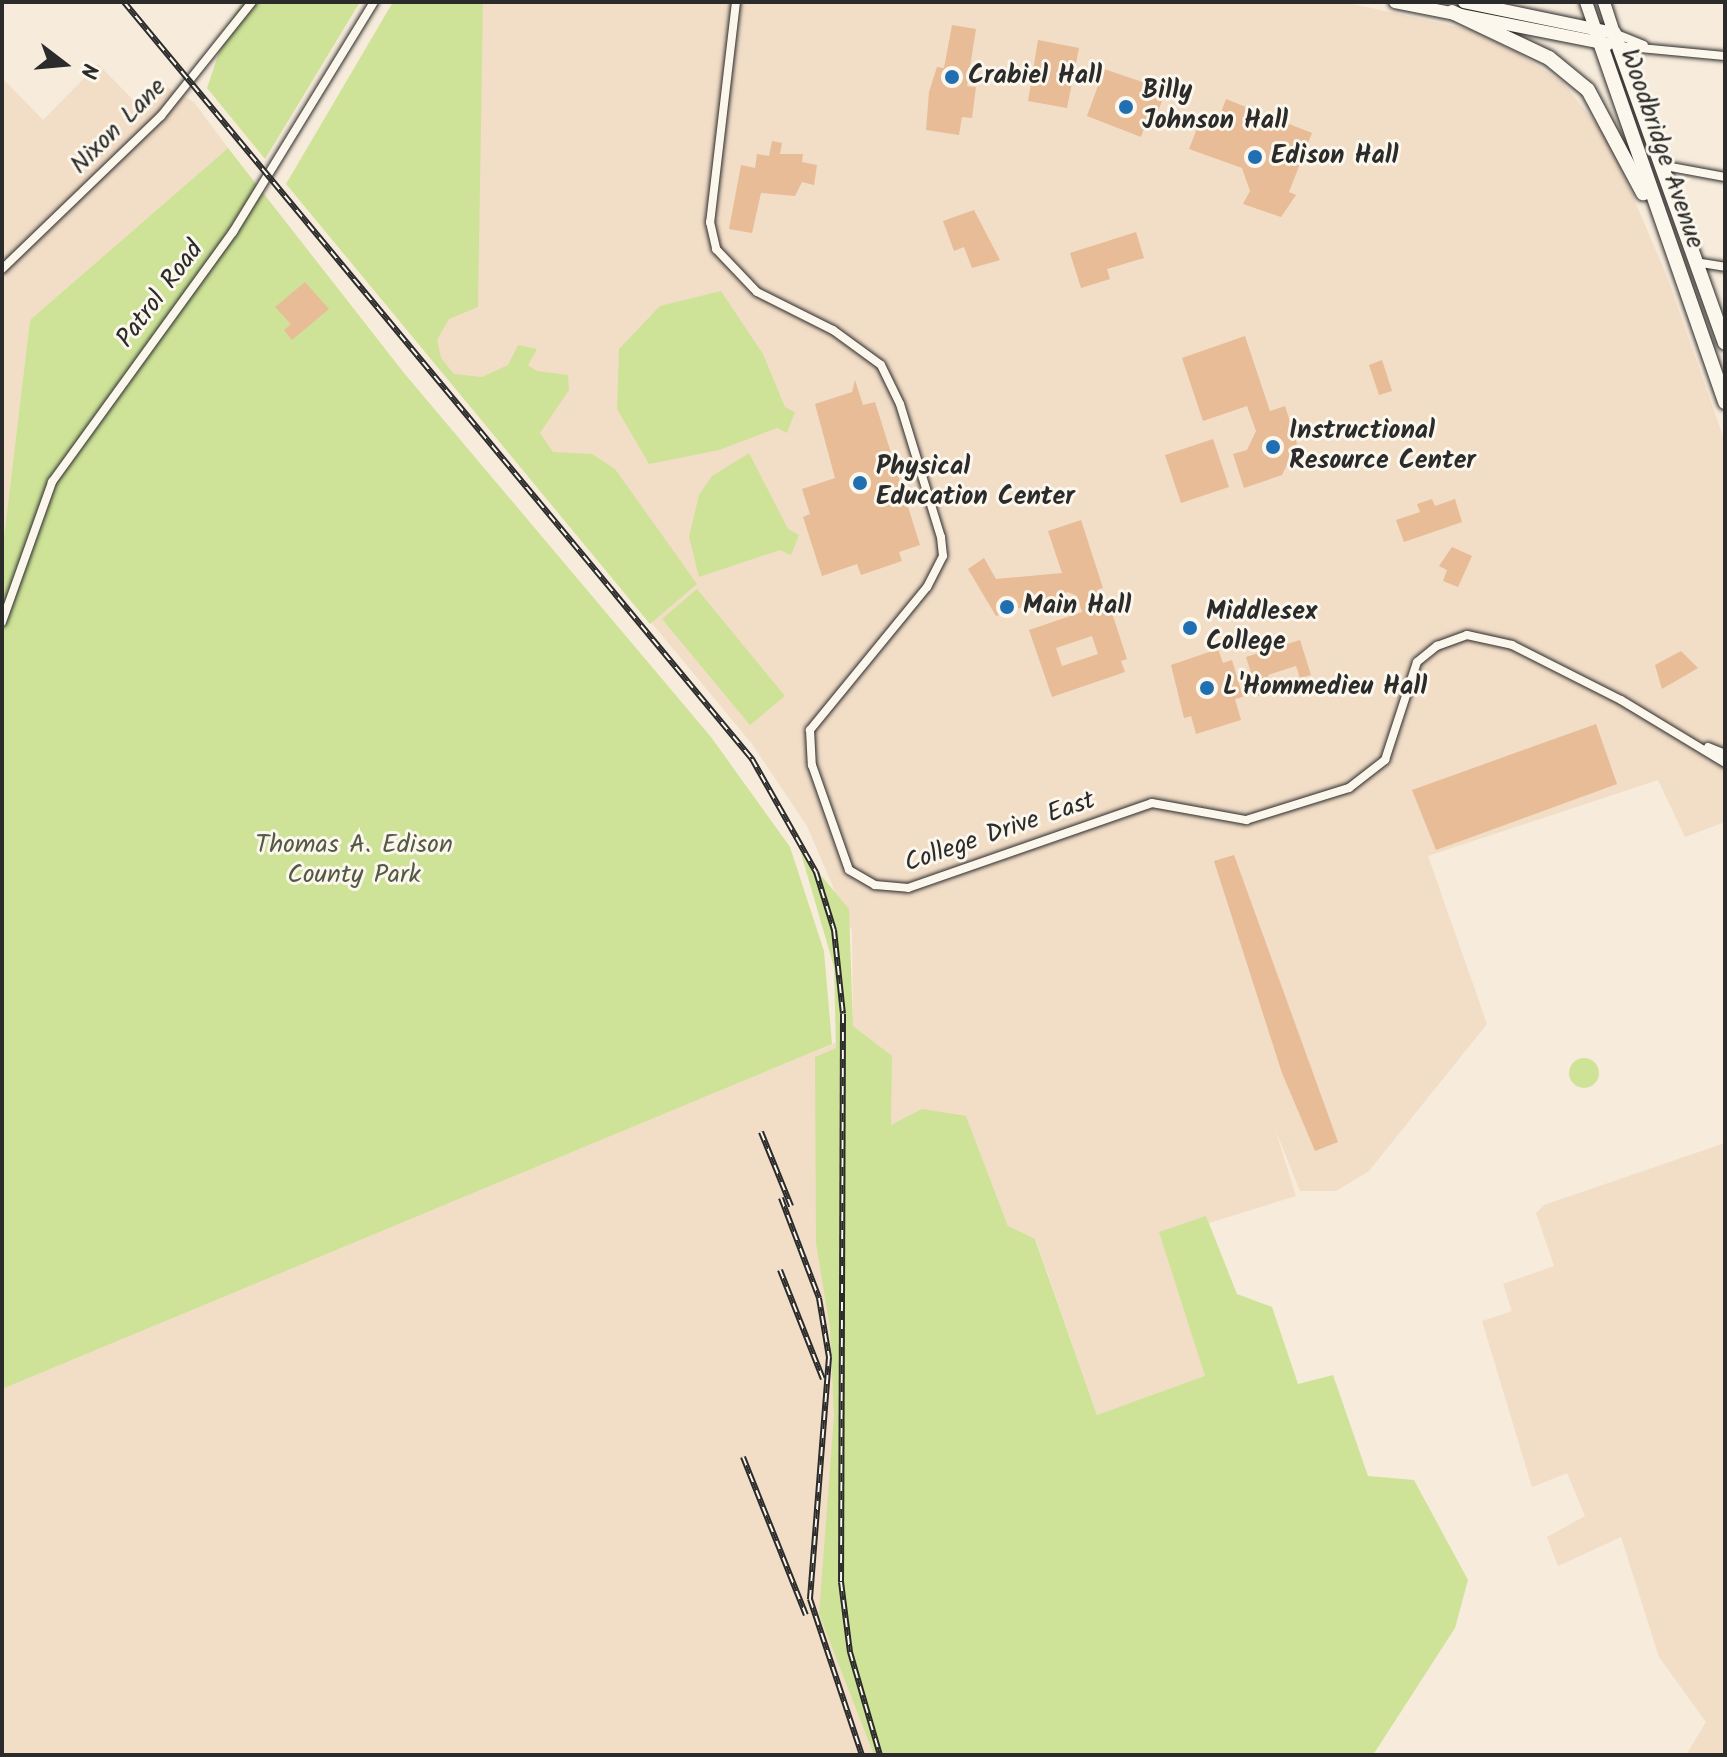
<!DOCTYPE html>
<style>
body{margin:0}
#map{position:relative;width:1727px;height:1757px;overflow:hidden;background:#f7ebdb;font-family:Kalam,sans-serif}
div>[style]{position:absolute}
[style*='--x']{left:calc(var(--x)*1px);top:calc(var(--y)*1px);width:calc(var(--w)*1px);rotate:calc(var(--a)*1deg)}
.built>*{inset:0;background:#f2ddc7}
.green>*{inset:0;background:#cee398}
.round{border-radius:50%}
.building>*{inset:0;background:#e7bc97}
.roads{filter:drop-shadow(0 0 2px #2b2b2b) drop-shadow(0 0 2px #2b2b2b)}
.street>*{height:8px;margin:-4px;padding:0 4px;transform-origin:4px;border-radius:4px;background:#fbf7ec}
.secondary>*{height:12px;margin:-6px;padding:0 6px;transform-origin:6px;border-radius:6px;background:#fbf7ec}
.primary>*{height:14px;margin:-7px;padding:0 7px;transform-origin:7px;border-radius:7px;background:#fbf7ec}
.rail>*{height:6px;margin-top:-3px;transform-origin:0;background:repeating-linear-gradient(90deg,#fbf7ec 0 9px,#2b2b2b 0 18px);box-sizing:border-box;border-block:2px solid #2b2b2b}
.dots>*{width:22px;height:22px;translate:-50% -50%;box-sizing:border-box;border:4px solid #fbf7ec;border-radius:50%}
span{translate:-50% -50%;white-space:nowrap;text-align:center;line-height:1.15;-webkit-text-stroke:6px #fbf7ec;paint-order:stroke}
.poi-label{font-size:26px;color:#2b2b2b;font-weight:700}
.left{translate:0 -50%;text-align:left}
.street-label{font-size:26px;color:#2b2b2b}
.park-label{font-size:26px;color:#545946}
.frame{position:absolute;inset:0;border:4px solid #2b2b2b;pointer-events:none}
.north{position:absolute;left:24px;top:24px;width:80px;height:80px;-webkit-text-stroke:6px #fbf7ec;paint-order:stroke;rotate:106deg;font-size:22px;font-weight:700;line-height:32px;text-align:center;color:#2b2b2b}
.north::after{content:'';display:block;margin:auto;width:28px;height:36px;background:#2b2b2b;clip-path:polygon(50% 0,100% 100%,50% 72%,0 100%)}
</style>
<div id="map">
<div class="built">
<i style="clip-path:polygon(396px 2px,1344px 2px,1471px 30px,1518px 53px,1562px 82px,1608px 138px,1666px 274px,1725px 442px,1725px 822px,1685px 837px,1658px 780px,1428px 856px,1487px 1024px,1369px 1171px,1336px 1191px,1300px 1191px,1275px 1129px,1296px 1196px,1209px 1223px,1206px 1216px,1206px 1377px,1097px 1415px,1036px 1240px,1008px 1226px,966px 1116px,891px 1126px,891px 1056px,853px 1027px,852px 931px,807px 826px,752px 744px,378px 293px)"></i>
<i style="clip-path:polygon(98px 64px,135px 102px,158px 82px,194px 102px,228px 148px,30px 320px,2px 554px,2px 78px,43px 120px)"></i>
<i style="clip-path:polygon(856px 1034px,892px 1755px,2px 1755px,2px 1389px)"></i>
<i style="clip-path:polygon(1725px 1143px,1725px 1755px,1686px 1755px,1706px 1722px,1659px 1657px,1621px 1537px,1558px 1566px,1547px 1537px,1585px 1516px,1567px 1473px,1532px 1487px,1482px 1321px,1512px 1311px,1503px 1284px,1554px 1266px,1536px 1213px,1544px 1205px)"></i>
</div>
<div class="green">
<i style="clip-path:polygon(243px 2px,360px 2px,265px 159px,207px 88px,229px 23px)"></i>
<i style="clip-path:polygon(393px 2px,483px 2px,478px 307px,449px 319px,437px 340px,441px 358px,454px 374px,482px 377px,508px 365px,518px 345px,537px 349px,528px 365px,537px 371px,568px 375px,569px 390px,540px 433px,553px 452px,592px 454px,615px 469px,697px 584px,650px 624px,286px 184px)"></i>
<i style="clip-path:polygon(228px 148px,404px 373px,711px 737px,790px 847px,824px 951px,832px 1044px,2px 1389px,2px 554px,30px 320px)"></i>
<i style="clip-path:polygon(721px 291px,763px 354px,785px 407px,795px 412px,787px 433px,777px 428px,719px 450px,649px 464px,617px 409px,619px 349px,660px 306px)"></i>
<i style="clip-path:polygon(749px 453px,788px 529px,799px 535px,791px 555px,780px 550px,699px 577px,689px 537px,699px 495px,712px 476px)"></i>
<i style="clip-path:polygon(697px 589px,785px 696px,750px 725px,662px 619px)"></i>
<i style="clip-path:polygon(800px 850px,849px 909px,853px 1026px,892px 1056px,891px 1125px,922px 1109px,966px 1116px,1008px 1226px,1035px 1239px,1097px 1415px,1205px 1376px,1159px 1232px,1206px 1216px,1237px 1294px,1272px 1307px,1298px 1384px,1333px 1375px,1368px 1476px,1414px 1480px,1468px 1580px,1455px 1628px,1373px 1755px,874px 1755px,819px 1614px,834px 1416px,830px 1328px,816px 1243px,815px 1057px,836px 1048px,834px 967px)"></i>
<i class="round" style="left:1569px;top:1058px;width:30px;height:30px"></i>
</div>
<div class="building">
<i style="clip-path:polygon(952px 25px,976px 29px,967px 86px,976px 87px,972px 118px,962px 117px,959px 135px,926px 130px,929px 92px,937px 67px,944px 68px)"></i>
<i style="clip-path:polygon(1038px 40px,1079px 48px,1067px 108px,1028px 101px)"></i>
<i style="clip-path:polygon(1104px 69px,1166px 90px,1155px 120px,1148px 117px,1141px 137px,1087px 116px)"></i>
<i style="clip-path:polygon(1226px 99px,1312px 133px,1289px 192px,1296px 195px,1281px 217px,1243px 204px,1250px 191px,1242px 168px,1189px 149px,1200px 121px,1215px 128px)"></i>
<i style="clip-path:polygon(772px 141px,782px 143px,780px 154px,803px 154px,802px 162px,817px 165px,814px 185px,802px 182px,795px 196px,761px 193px,752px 233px,729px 229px,741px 165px,755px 168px,757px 154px,769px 156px)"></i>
<i style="clip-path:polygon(974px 210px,1000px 260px,972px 268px,964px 247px,954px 251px,943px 221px)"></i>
<i style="clip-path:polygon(1136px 232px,1144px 258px,1107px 269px,1110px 279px,1081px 288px,1070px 253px)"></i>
<i style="clip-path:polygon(305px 282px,329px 309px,292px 340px,284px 330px,291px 324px,275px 307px)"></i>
<i style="clip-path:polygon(1245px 336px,1270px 411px,1285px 406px,1297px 444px,1282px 475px,1244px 488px,1233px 454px,1247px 450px,1256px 431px,1247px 406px,1203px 421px,1182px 358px)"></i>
<i style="clip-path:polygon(1382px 360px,1392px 391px,1379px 395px,1369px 365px)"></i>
<i style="clip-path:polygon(855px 380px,863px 405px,875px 402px,920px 545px,899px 552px,902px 561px,861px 575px,857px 564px,822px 576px,803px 517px,810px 514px,802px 489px,835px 478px,815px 404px,852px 392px)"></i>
<i style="clip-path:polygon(1213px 439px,1229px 487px,1181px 503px,1165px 455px)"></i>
<i style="clip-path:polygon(1432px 499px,1435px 506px,1455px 499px,1462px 522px,1404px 542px,1396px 520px,1420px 512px,1417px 504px)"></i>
<i style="clip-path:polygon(evenodd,1081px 520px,1103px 588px,1097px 590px,1103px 605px,1109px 604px,1127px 659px,1121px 661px,1125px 672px,1052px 697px,1029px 630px,1082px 612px,1077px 596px,1068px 592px,996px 616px,968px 569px,984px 558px,996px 579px,1062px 573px,1048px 531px,1081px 520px,1092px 636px,1098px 654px,1062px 666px,1056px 648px,1092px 636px)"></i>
<i style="clip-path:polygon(1452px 547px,1472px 556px,1458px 587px,1443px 581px,1447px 570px,1439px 566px)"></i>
<i style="clip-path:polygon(1300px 640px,1311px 675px,1300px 678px,1296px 666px,1268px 675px,1273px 691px,1258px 696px,1246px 657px)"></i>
<i style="clip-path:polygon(1218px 649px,1223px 663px,1232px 660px,1243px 697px,1235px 699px,1241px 720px,1196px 734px,1191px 716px,1184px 718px,1171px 665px)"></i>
<i style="clip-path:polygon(1681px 651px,1698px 668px,1662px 689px,1655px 665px)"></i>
<i style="clip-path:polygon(1596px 724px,1617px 784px,1436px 850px,1412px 790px)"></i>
<i style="clip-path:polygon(1234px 855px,1338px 1142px,1315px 1151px,1282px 1073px,1214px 861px)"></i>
</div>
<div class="roads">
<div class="street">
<i style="--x:736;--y:2;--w:222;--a:96.7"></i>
<i style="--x:710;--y:222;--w:28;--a:77"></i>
<i style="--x:716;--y:249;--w:59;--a:46.4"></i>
<i style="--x:757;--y:292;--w:85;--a:26.6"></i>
<i style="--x:833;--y:330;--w:59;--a:36.1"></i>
<i style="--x:881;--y:365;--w:43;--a:64"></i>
<i style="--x:900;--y:404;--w:139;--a:72.9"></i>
<i style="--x:941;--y:537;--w:19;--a:84"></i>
<i style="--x:943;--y:556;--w:35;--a:117"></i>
<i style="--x:927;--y:587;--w:185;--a:129.3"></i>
<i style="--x:810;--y:730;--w:35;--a:87"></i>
<i style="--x:812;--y:765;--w:111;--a:70.6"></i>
<i style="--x:849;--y:870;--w:30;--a:30"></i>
<i style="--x:875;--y:885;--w:33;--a:5"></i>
<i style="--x:908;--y:888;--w:258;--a:-19.2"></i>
<i style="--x:1152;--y:803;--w:96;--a:10.3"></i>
<i style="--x:1246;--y:820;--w:108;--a:-17.3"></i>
<i style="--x:1349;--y:788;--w:46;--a:-37.9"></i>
<i style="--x:1385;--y:760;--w:103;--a:-71.9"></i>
<i style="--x:1417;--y:662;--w:26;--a:-39"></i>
<i style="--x:1437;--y:646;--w:32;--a:-20"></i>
<i style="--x:1467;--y:635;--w:46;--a:12.5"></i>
<i style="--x:1512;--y:645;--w:122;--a:26.8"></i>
<i style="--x:1621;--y:700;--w:122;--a:31.2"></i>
<i style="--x:1614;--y:33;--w:32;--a:22"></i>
<i style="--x:1619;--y:46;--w:106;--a:5.4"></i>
<i style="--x:1660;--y:165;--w:66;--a:10.5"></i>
<i style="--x:1695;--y:262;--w:30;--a:9"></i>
<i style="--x:2;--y:269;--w:221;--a:-43.9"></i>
<i style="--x:161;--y:116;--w:146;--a:-51.4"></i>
<i style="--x:2;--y:622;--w:149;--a:-70.3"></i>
<i style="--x:52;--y:482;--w:309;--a:-54.1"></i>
<i style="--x:233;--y:232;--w:270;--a:-58.5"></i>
<i style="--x:1708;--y:747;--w:18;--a:22"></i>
</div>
<div class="secondary">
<i style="--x:1395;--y:2;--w:217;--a:11.2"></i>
<i style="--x:1464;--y:2;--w:153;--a:11.7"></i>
<i style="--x:1614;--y:33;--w:33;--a:-108"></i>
<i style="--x:1586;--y:2;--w:31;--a:71"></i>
</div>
<div class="primary">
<i style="--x:1452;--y:12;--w:107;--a:25.4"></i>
<i style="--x:1549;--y:58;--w:50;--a:39.4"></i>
<i style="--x:1588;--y:90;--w:117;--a:61.9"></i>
<i style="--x:1596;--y:31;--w:393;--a:70.8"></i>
<i style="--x:1614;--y:33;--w:329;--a:70.3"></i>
</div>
</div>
<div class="rail">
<i style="--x:124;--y:2;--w:984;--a:50.32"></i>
<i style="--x:752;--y:759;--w:130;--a:60.5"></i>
<i style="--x:816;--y:872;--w:61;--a:72.8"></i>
<i style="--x:834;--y:930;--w:84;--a:83.9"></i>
<i style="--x:843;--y:1014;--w:568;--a:90.2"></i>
<i style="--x:841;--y:1582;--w:71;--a:82.7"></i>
<i style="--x:850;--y:1652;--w:107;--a:73.8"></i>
<i style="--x:761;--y:1132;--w:80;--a:67.9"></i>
<i style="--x:781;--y:1198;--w:107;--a:69.2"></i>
<i style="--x:819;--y:1298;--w:60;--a:80.4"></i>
<i style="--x:829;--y:1357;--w:243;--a:94.5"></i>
<i style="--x:810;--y:1599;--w:164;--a:71.6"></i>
<i style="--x:780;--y:1270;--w:117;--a:68.5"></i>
<i style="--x:743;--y:1457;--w:170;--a:68.3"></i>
</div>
<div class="dots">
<i style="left:952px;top:77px;background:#1f6fb2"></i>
<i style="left:1126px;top:107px;background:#1f6fb2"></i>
<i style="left:1255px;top:157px;background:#1f6fb2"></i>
<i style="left:1273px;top:447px;background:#1f6fb2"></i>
<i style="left:860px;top:483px;background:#1f6fb2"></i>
<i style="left:1007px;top:607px;background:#1f6fb2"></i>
<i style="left:1190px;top:628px;background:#1f6fb2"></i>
<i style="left:1207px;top:688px;background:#1f6fb2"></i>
</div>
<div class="poi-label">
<span class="left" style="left:968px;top:77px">Crabiel Hall</span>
<span class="left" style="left:1142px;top:107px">Billy<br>Johnson Hall</span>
<span class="left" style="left:1271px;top:157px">Edison Hall</span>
<span class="left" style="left:1289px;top:447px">Instructional<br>Resource Center</span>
<span class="left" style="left:876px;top:483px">Physical<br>Education Center</span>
<span class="left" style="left:1023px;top:607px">Main Hall</span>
<span class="left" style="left:1206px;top:628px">Middlesex<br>College</span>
<span class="left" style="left:1223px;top:688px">L'Hommedieu Hall</span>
</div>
<div class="street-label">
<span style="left:119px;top:127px;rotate:-45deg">Nixon Lane</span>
<span style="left:1661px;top:149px;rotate:71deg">Woodbridge Avenue</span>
<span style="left:161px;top:295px;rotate:-53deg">Patrol Road</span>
<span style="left:1000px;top:833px;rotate:-19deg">College Drive East</span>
</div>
<div class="park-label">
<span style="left:354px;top:861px">Thomas A. Edison<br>County Park</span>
</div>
<div class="frame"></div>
<div class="north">N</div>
</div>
